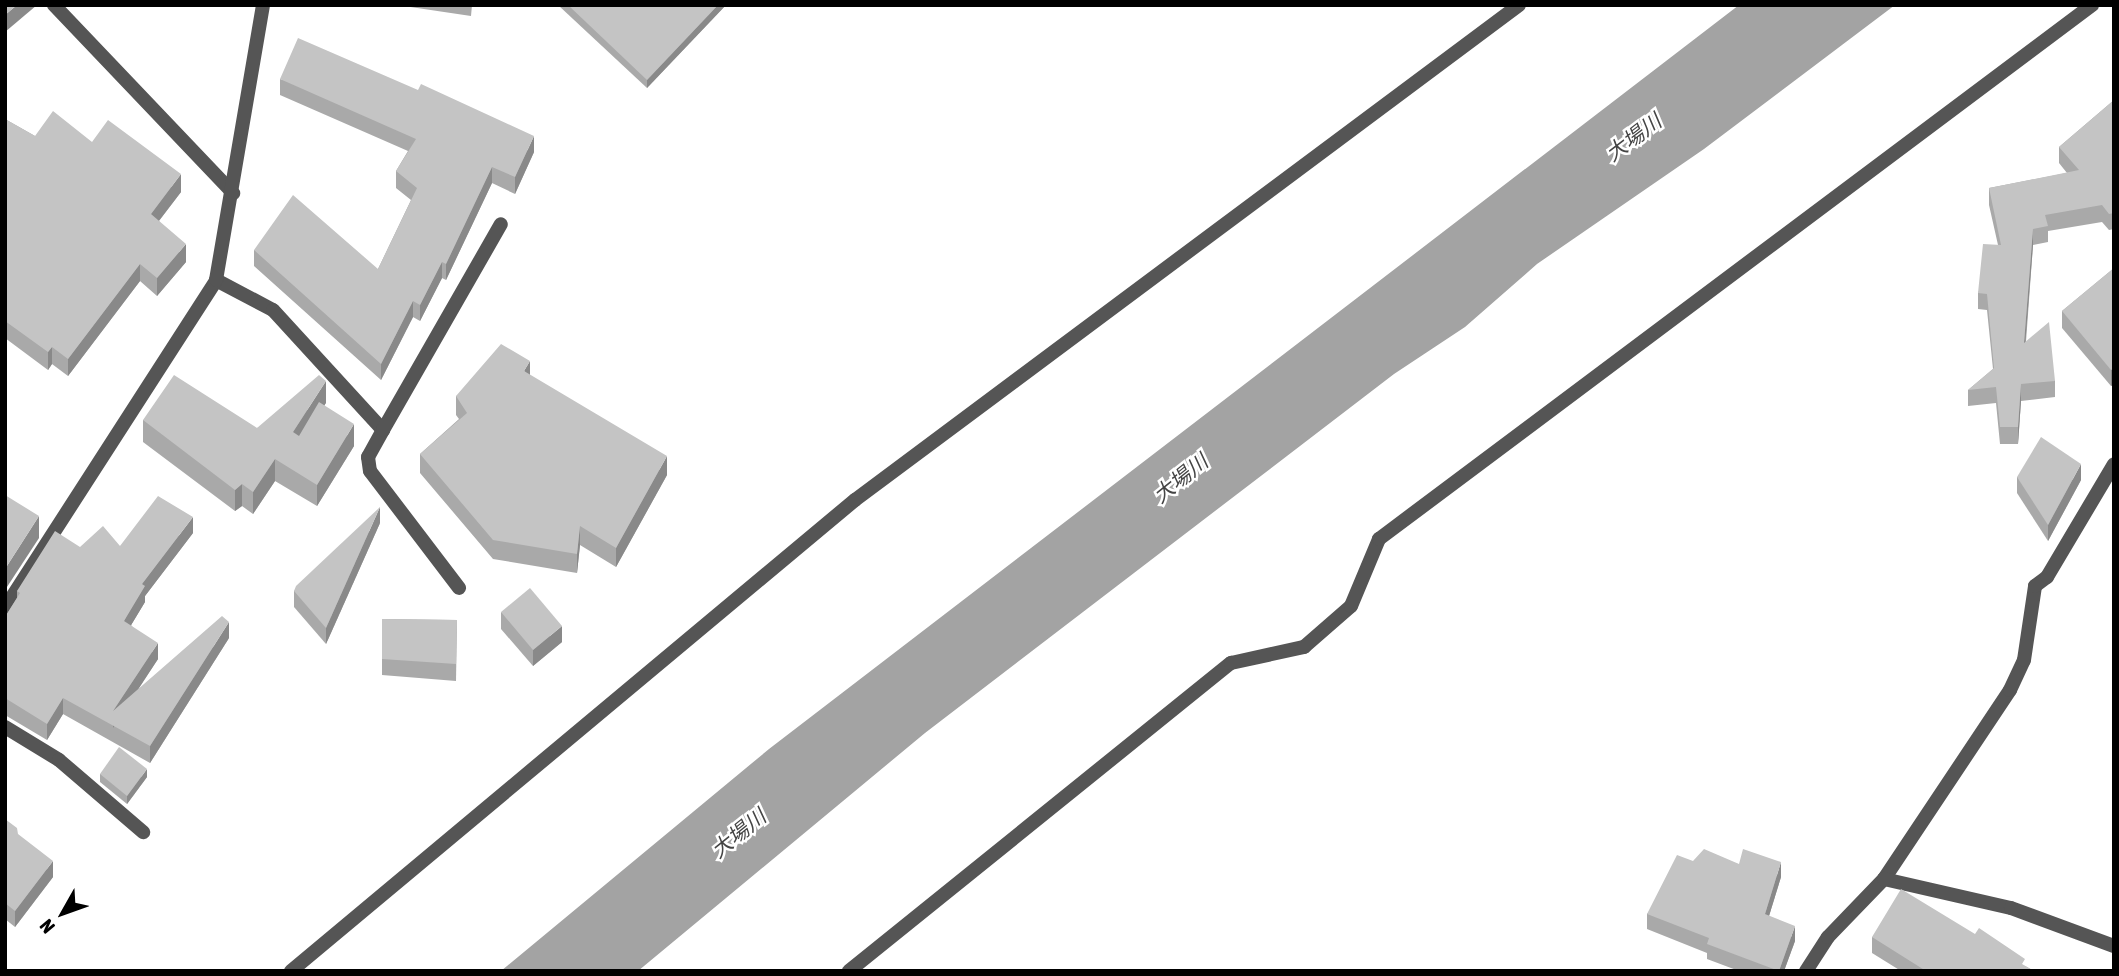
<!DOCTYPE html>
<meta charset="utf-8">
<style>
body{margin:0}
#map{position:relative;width:2119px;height:976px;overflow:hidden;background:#fff;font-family:"Asap Condensed","Noto Sans JP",sans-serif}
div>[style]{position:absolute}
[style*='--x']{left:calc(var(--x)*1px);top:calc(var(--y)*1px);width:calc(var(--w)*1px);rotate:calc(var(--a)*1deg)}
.water>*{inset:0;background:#a3a3a3}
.lane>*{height:14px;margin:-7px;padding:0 7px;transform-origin:7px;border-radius:7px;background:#555}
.street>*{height:14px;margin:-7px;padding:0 7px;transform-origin:7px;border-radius:7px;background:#555}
.wall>*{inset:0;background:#a9a9a9}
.shaded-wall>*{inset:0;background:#898989}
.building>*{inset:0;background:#c4c4c4}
span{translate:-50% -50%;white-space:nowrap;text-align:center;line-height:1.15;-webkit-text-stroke:5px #fff;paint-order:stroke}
.water-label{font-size:21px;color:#444;font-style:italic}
.frame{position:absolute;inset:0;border:7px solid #000;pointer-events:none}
.north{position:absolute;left:28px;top:878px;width:70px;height:70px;-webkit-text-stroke:5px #fff;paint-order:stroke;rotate:230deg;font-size:19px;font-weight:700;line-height:28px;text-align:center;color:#000}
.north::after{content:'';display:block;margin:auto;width:24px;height:32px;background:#000;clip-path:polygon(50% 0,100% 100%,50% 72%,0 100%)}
</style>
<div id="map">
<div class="water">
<i style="clip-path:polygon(1739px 5px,1895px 5px,1704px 149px,1537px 264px,1465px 327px,1394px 374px,925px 733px,638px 971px,501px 971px,769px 749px)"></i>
</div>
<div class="lane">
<i style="--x:5;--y:727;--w:63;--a:31.4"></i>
<i style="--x:59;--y:760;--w:111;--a:40.6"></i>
</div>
<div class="street">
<i style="--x:54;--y:5;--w:260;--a:46.4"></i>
<i style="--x:216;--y:280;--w:64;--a:27.8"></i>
<i style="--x:273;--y:310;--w:163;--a:47.5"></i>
<i style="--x:383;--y:430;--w:31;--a:119"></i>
<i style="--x:368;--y:457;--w:14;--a:82"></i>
<i style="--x:370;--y:471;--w:147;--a:52.7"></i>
<i style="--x:383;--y:430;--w:237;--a:-60.2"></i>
<i style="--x:5;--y:608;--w:390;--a:-57.2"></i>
<i style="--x:216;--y:280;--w:279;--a:-80.3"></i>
<i style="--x:1884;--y:879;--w:227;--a:-56.3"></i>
<i style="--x:2010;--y:690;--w:33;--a:-65"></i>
<i style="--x:2024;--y:660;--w:75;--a:-81.5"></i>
<i style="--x:2035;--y:586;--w:15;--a:-37"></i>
<i style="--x:2047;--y:577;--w:131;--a:-59.3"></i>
<i style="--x:291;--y:971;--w:735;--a:-39.87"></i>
<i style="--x:855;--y:500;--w:828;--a:-36.7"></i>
<i style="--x:849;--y:971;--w:491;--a:-38.9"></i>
<i style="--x:1231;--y:663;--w:75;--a:-12.4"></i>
<i style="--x:1304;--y:647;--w:62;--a:-41.1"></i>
<i style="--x:1351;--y:606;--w:73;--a:-67.3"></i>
<i style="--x:1379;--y:539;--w:891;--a:-36.83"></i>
<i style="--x:1806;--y:971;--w:40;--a:-57.1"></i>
<i style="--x:1828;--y:937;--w:81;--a:-46"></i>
<i style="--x:1884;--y:879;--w:130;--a:12.9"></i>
<i style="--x:2011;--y:908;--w:110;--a:20.3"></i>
</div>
<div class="wall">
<i style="clip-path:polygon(397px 5px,472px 5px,471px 16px)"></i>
<i style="clip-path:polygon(558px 5px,726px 5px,647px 88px)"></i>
<i style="clip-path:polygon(280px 79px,534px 152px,515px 194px,492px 183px,446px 280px,442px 278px,420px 321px,413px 317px,381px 380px,254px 266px,254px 250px,378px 269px,411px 200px,396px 188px,396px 171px,408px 151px,280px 95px)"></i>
<i style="clip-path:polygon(2114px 100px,2114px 229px,2109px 230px,2102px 222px,2048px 231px,2048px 242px,2033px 245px,2026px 342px,2055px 381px,2055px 397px,2021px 401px,2018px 444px,2000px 444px,1996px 403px,1968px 406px,1968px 390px,1993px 369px,1987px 310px,1978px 309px,1978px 293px,1998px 245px,1989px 205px,1989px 188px,2067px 173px,2059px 163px,2059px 147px)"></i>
<i style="clip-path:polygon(5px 119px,35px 136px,92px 142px,181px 192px,159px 221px,186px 262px,157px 296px,140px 281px,68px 376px,52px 364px,48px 370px,5px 338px)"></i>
<i style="clip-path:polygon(2114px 268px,2114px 384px,2111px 386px,2062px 328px,2062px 311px)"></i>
<i style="clip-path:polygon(530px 375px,667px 475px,616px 567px,580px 545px,577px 573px,493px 559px,420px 473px,420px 454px,459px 419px,456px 415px,456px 396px)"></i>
<i style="clip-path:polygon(326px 403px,324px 405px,354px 446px,317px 506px,275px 481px,253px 514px,242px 506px,235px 511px,143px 442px,143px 420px,257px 428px)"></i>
<i style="clip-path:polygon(2017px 477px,2081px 480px,2048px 541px,2017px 493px)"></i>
<i style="clip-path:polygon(380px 523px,326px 644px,294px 607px,294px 591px)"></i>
<i style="clip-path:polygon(193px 533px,145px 596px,145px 602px,131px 625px,158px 659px,138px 689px,229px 638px,150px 763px,63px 714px,47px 740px,5px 715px,5px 617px,17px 598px,17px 591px,80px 547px,120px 546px)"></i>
<i style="clip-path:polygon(501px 612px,562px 642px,533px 666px,501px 629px)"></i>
<i style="clip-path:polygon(382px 619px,457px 620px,456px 681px,382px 675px)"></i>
<i style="clip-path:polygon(100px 774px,147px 777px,127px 804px,100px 782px)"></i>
<i style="clip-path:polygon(5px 819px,53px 877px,15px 927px,5px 919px)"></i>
<i style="clip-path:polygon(1693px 861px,1739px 864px,1781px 877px,1769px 916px,1795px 941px,1784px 971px,1739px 971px,1707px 959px,1707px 953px,1647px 929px,1647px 914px)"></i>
<i style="clip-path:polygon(1872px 937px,2025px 966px,2034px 971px,1901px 971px,1872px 953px)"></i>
</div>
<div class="shaded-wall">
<i style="clip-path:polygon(17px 5px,37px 5px,5px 32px,5px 15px)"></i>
<i style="clip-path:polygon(718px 5px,726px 5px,647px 88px,647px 80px)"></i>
<i style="clip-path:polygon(534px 136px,534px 152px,515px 194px,515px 177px)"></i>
<i style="clip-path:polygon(492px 167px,492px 183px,446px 280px,446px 264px)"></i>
<i style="clip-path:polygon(181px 174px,181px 192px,151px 231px,151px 214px)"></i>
<i style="clip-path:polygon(2033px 229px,2033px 245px,2024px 359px,2024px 343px)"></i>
<i style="clip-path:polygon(186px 244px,186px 262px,157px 296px,157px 278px)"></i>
<i style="clip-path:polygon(442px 262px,442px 278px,420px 321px,420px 305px)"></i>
<i style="clip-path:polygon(140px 264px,140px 281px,68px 376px,68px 359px)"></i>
<i style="clip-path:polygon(413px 301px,413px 317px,381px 380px,381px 364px)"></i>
<i style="clip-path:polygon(52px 347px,52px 364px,48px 370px,48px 352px)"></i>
<i style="clip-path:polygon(530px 361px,530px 380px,524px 371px)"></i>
<i style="clip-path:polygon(2114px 368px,2114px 384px,2111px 386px,2111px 370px)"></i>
<i style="clip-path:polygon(326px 381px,326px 403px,293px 453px,293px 432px)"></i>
<i style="clip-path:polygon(2021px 384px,2021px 401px,2018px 444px,2018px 427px)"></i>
<i style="clip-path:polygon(354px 424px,354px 446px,317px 506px,317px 485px)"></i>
<i style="clip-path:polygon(667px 456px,667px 475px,616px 567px,616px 548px)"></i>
<i style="clip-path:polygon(275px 459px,275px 481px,253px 514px,253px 492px)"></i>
<i style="clip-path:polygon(2081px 464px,2081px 480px,2048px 541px,2048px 525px)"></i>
<i style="clip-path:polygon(242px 484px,242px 506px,235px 511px,235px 490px)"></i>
<i style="clip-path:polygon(380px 507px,380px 523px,326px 644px,326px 628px)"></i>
<i style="clip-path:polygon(39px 516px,39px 538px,5px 590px,5px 569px)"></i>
<i style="clip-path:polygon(193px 517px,193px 533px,145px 596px,145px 602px,124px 637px,124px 621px,142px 584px)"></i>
<i style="clip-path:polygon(580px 526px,580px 545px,577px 573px,577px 554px)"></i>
<i style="clip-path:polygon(229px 622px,229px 638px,150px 763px,150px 746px)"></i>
<i style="clip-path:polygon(562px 626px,562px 642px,533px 666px,533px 650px)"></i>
<i style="clip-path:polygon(158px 643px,158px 659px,113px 728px,113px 711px)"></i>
<i style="clip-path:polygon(63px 698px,63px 714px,47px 740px,47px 724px)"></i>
<i style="clip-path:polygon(147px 769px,147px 777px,127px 804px,127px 796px)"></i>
<i style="clip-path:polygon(53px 861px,53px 877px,15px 927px,15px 911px)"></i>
<i style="clip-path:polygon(1781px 862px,1781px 877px,1765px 929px,1765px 914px)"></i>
<i style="clip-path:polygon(1795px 926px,1795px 941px,1784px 971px,1779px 971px)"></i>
</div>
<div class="building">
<i style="clip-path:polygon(5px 5px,17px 5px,5px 15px)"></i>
<i style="clip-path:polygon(568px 5px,718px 5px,647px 80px)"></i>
<i style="clip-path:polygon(298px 38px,418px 90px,421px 84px,534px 136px,515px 177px,492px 167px,446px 264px,442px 262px,420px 305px,413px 301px,381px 364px,254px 250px,293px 195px,378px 269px,417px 188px,396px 171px,416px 139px,280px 79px)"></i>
<i style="clip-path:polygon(2114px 100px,2114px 213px,2109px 214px,2102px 205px,2045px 215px,2048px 226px,2033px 229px,2024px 343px,2049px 322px,2055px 381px,2021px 384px,2018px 427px,2000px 427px,1996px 387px,1968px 390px,1994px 368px,1987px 294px,1978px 293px,1983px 244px,2001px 245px,1989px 188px,2079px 170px,2059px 147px)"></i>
<i style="clip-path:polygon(53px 111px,92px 142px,108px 120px,181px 174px,151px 214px,186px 244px,157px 278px,140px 264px,68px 359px,52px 347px,48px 352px,5px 321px,5px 119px,35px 136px)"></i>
<i style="clip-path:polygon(2114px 268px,2114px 368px,2111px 370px,2062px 311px)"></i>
<i style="clip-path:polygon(501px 344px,530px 361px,524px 371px,667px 456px,616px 548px,580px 526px,577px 554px,493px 540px,420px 454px,467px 413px,456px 396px)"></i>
<i style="clip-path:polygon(174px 375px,257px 428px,319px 375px,326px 381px,293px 432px,299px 436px,319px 402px,354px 424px,317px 485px,275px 459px,253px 492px,242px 484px,235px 490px,143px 420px)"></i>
<i style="clip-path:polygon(2041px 437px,2081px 464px,2048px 525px,2017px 477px)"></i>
<i style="clip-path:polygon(5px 495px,39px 516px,5px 569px)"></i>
<i style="clip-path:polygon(158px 496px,193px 517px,142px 584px,145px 586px,124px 621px,158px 643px,113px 711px,222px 616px,229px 622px,150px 746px,63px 698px,47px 724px,5px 698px,5px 617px,20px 593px,17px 591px,55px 531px,80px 547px,103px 526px,120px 546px)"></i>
<i style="clip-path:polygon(380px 507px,326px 628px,294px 591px,296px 586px)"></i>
<i style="clip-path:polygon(530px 588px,562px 626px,533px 650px,501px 612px)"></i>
<i style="clip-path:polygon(382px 619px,457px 620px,456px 664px,382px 659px)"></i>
<i style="clip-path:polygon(119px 747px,147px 769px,127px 796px,100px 774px)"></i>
<i style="clip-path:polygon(5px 819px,17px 828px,18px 834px,53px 861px,15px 911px,5px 903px)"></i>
<i style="clip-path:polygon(1704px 849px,1739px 864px,1743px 849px,1781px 862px,1765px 914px,1795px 926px,1779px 971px,1707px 944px,1709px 938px,1647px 914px,1677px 855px,1693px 861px)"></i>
<i style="clip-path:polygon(1901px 889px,1975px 934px,1979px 928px,2025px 959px,2022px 964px,2034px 971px,1936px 971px,1934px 969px,1933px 971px,1926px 971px,1872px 937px)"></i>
</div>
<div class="water-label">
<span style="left:1633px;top:137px;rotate:-37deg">大場川</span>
<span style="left:1180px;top:478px;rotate:-39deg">大場川</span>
<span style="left:738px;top:833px;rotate:-39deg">大場川</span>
</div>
<div class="frame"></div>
<div class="north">N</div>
</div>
